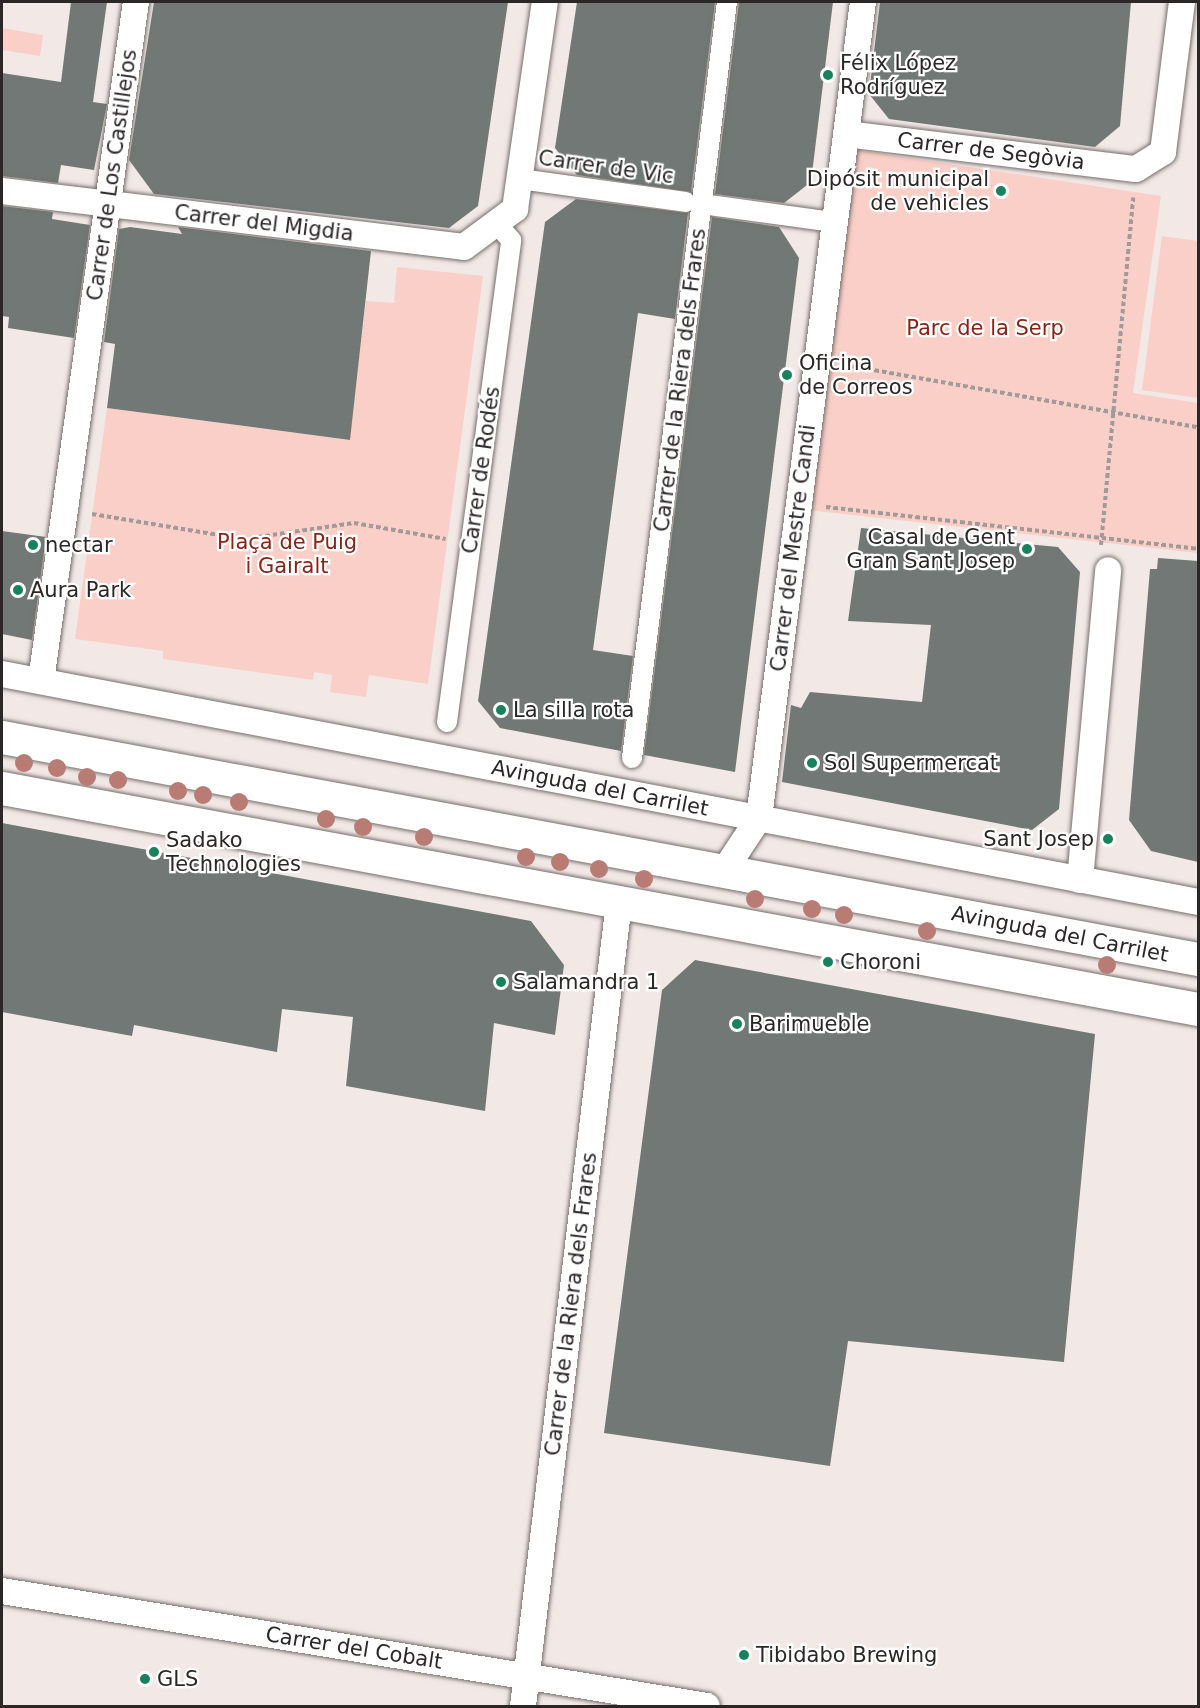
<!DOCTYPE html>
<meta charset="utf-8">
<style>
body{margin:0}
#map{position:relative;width:1200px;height:1708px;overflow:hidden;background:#f2e9e7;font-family:"DejaVu Sans",sans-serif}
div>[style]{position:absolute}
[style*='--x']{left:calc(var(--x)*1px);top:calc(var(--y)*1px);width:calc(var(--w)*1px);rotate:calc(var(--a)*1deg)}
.green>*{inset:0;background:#f9cfc7}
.building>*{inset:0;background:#717875}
.path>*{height:4px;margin-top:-2px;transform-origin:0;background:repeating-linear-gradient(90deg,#a19a99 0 4.5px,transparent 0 7.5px)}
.roads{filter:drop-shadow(0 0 2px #766e6c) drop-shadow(0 0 2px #766e6c)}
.pedestrian>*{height:20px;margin:-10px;padding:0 10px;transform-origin:10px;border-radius:10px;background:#fff}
.minor>*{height:26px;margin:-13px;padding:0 13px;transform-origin:13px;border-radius:13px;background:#fff}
.secondary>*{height:33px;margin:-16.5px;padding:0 16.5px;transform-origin:16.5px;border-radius:16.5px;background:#fff}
.trees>*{width:18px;height:18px;margin:-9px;border-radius:50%;background:#b87c74}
.dots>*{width:16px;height:16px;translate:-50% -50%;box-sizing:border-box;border:3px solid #fff;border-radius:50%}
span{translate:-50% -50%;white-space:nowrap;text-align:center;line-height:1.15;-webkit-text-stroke:4.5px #fff;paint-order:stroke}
.poi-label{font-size:21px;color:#2b2727}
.left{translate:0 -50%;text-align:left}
.right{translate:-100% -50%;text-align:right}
.street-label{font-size:21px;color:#2b2727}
.park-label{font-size:21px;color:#882316}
.frame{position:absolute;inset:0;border:3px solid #2b2727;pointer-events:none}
</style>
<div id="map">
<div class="green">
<i style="clip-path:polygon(2px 28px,43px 35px,40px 56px,2px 50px)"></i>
<i style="clip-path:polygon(850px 149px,1161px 196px,1133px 393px,1198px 403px,1198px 553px,807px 510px)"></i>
<i style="clip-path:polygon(1162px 236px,1198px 241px,1198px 398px,1142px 390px)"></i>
<i style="clip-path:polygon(397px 267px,483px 276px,428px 684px,369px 675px,366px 697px,330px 692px,332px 675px,314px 672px,313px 680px,163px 659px,163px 651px,75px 639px,107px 408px,349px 440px,366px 301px,394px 303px)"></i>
</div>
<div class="building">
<i style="clip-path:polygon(71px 2px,107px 2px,93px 102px,107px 104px,94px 170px,61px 165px,58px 183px,2px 176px,2px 73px,61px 82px)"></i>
<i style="clip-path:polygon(154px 2px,508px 2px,478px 206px,449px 228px,154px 194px,129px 160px)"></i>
<i style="clip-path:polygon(577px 2px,715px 2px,691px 192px,577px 175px,555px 148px)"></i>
<i style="clip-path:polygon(739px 2px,833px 2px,811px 182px,784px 203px,715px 194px)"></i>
<i style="clip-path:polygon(880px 2px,1131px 2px,1120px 126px,1095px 147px,889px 119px,869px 94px)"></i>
<i style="clip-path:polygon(576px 199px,688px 213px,675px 319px,638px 313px,593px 650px,633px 656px,621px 751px,500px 728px,478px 701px,545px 222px)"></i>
<i style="clip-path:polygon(2px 206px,53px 212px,52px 219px,90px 225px,74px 338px,8px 328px,9px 317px,2px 316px)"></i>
<i style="clip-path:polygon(712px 217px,779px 227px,799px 258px,735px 772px,644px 755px)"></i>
<i style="clip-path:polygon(130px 227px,182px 234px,178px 227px,371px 251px,350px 440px,107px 408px,115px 344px,104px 342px,119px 229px)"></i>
<i style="clip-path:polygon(861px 528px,1058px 547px,1080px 572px,1059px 809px,1032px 830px,782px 782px,791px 705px,801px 708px,810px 692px,922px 702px,931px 625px,848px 621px)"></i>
<i style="clip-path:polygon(2px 531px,46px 537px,32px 640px,2px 634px)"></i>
<i style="clip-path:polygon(1158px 558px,1198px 561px,1198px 862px,1151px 851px,1129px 820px,1150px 569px,1157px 569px)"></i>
<i style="clip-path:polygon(2px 823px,531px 921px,564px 965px,555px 1035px,494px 1023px,485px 1111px,346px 1086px,353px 1017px,282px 1009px,277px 1052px,134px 1025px,132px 1036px,2px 1012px)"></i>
<i style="clip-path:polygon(695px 960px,1095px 1034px,1064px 1362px,848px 1341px,830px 1466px,604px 1433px,662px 990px)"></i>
</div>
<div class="path">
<i style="--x:845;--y:365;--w:358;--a:10"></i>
<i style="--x:826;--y:507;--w:374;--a:6.4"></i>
<i style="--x:92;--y:514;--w:153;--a:9.4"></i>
<i style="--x:243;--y:539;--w:112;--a:-8.2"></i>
<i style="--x:354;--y:523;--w:93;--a:9.9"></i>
<i style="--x:1101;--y:545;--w:349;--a:-84.7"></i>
</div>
<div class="roads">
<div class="pedestrian">
<i style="--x:520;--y:179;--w:167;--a:7.9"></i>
<i style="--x:702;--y:204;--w:133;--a:7.8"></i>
<i style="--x:447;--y:722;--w:486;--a:-82.4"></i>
<i style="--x:511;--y:240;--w:23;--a:-131"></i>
<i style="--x:632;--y:758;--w:762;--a:-82.84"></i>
</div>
<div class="minor">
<i style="--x:846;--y:134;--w:292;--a:6.9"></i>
<i style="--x:1136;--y:169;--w:32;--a:-32"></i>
<i style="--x:1163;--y:152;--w:151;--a:-82.8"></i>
<i style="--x:2;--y:191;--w:465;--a:6.9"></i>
<i style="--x:464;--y:247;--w:64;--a:-36.7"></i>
<i style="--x:515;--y:209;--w:209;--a:-81.8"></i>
<i style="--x:2;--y:674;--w:1218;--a:10.79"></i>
<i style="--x:41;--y:681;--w:686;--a:-82.04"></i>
<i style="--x:724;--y:871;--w:64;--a:-56.6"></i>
<i style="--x:759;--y:818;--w:823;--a:-82.74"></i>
<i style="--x:1080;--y:880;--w:311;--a:-84.8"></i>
<i style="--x:2;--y:1591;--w:714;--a:9.26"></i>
<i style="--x:523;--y:1706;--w:810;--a:-83.19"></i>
</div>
<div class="secondary">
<i style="--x:2;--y:737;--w:1216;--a:10.52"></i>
<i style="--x:2;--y:788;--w:1216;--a:10.47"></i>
</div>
</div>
<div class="trees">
<i style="left:24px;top:763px"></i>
<i style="left:57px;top:768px"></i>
<i style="left:87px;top:777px"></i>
<i style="left:118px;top:780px"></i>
<i style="left:178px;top:791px"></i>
<i style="left:203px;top:795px"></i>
<i style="left:239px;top:802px"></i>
<i style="left:326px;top:819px"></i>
<i style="left:363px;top:827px"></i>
<i style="left:424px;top:837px"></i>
<i style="left:526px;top:857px"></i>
<i style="left:560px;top:862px"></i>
<i style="left:599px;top:869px"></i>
<i style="left:644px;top:879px"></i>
<i style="left:755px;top:899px"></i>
<i style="left:812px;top:909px"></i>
<i style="left:844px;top:915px"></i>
<i style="left:927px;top:931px"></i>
<i style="left:1107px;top:965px"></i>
</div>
<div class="dots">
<i style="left:828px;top:75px;background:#18825e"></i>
<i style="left:1001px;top:191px;background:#18825e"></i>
<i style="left:787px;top:375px;background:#18825e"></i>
<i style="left:33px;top:545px;background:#18825e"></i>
<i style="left:1027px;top:549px;background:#18825e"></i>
<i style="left:18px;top:590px;background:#18825e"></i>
<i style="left:501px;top:710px;background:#18825e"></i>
<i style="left:812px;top:763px;background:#18825e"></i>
<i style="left:1108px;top:839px;background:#18825e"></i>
<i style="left:154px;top:852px;background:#18825e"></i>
<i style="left:828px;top:962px;background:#18825e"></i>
<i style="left:501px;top:982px;background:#18825e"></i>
<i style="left:737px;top:1024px;background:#18825e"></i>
<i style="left:744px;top:1655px;background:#18825e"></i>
<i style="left:145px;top:1679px;background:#18825e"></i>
</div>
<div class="poi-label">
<span class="left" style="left:840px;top:75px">Félix López<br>Rodríguez</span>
<span class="right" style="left:989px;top:191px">Dipósit municipal<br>de vehicles</span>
<span class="left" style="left:799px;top:375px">Oficina<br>de Correos</span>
<span class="right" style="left:1015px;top:549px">Casal de Gent<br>Gran Sant Josep</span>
<span class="left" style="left:45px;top:545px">nectar</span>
<span class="left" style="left:30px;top:590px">Aura Park</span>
<span class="left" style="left:513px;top:710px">La silla rota</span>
<span class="left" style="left:824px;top:763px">Sol Supermercat</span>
<span class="right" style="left:1094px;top:839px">Sant Josep</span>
<span class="left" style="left:166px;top:852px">Sadako<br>Technologies</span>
<span class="left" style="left:840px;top:962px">Choroni</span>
<span class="left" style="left:513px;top:982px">Salamandra 1</span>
<span class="left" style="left:749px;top:1024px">Barimueble</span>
<span class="left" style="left:756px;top:1655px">Tibidabo Brewing</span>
<span class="left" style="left:157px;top:1679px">GLS</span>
</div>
<div class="street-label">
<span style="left:991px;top:151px;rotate:7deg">Carrer de Segòvia</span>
<span style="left:606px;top:167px;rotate:8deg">Carrer de Vic</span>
<span style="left:112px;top:175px;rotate:-82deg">Carrer de Los Castillejos</span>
<span style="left:264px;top:223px;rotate:7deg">Carrer del Migdia</span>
<span style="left:680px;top:380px;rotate:-83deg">Carrer de la Riera dels Frares</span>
<span style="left:481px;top:470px;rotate:-82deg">Carrer de Rodés</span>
<span style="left:793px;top:548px;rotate:-83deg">Carrer del Mestre Candi</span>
<span style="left:600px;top:788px;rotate:11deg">Avinguda del Carrilet</span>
<span style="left:1060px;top:934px;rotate:11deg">Avinguda del Carrilet</span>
<span style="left:571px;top:1304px;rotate:-83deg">Carrer de la Riera dels Frares</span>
<span style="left:354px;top:1648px;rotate:9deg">Carrer del Cobalt</span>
</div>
<div class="park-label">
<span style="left:985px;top:328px">Parc de la Serp</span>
<span style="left:287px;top:554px">Plaça de Puig<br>i Gairalt</span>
</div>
<div class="frame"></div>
</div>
